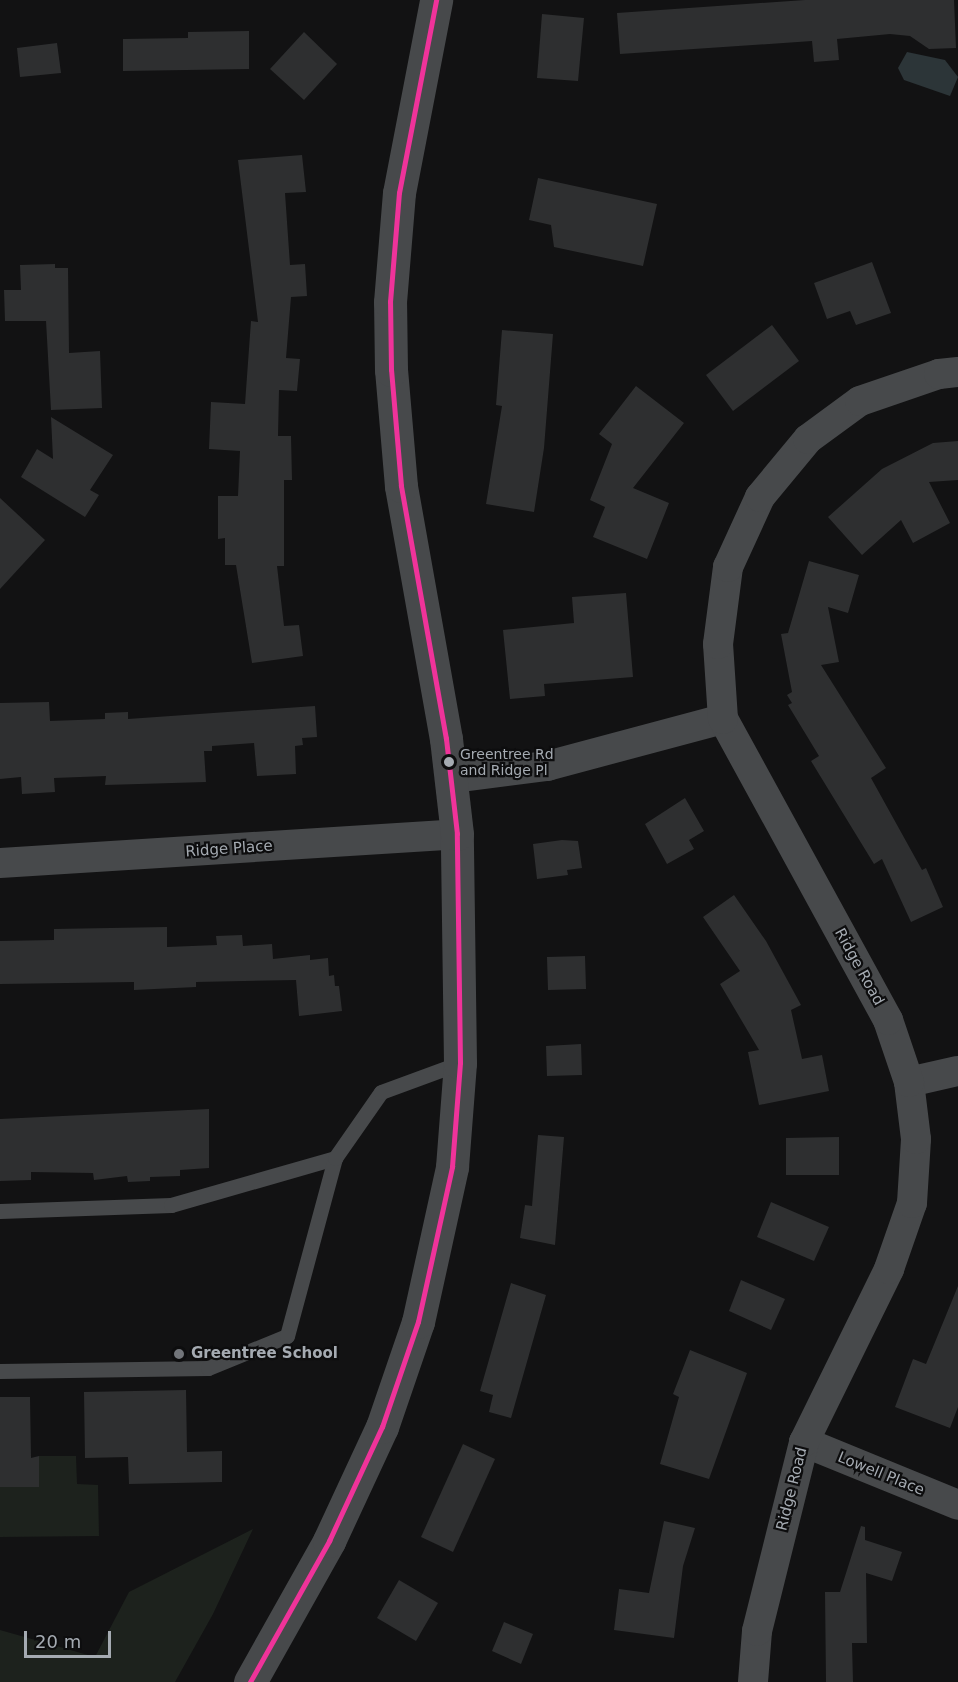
<!DOCTYPE html>
<style>
body{margin:0}
#map{position:relative;width:958px;height:1682px;overflow:hidden;background:#121213;font-family:"DejaVu Sans",sans-serif}
div>[style]{position:absolute}
[style*='--x']{left:calc(var(--x)*1px);top:calc(var(--y)*1px);width:calc(var(--w)*1px);rotate:calc(var(--a)*1deg)}
.green>*{inset:0;background:#1d221d}
.water>*{inset:0;background:#2c3538}
.building>*{inset:0;background:#2e2f30}
.service>*{height:15px;margin:-7.5px;padding:0 7.5px;transform-origin:7.5px;border-radius:7.5px;background:#47494b}
.minor>*{height:30px;margin:-15px;padding:0 15px;transform-origin:15px;border-radius:15px;background:#47494b}
.tertiary>*{height:33px;margin:-16.5px;padding:0 16.5px;transform-origin:16.5px;border-radius:16.5px;background:#47494b}
.bus-1>*{height:4.5px;margin:-2.25px;padding:0 2.25px;transform-origin:2.25px;border-radius:2.25px;background:#ef339a}
.dots>*{width:16px;height:16px;translate:-50% -50%;box-sizing:border-box;border:3px solid #0d0d0e;border-radius:50%}
span{translate:-50% -50%;white-space:nowrap;text-align:center;line-height:1.15;-webkit-text-stroke:4.5px #0d0d0e;paint-order:stroke}
.bus-label{font-size:14px;color:#a5abb2}
.left{translate:0 -50%;text-align:left}
.street-label{font-size:15px;color:#a5abb2}
.poi-label{font-size:15px;color:#a5abb2;font-weight:700}
.scale{position:absolute;left:24px;top:1631px;width:87px;height:27px;box-sizing:border-box;border:3px solid #a5abb2;border-top:0;padding-left:8px;font-size:18px;line-height:21px;white-space:nowrap;color:#a5abb2;-webkit-text-stroke:4px #0d0d0e;paint-order:stroke}
</style>
<div id="map">
<div class="green">
<i style="clip-path:polygon(39px 1456px,76px 1456px,77px 1484px,98px 1485px,99px 1536px,0 1537px,0 1487px,39px 1487px)"></i>
<i style="clip-path:polygon(253px 1529px,213px 1614px,175px 1682px,0 1682px,0 1630px,95px 1657px,129px 1592px)"></i>
</div>
<div class="water">
<i style="clip-path:polygon(907px 52px,945px 60px,958px 77px,950px 96px,904px 80px,898px 68px)"></i>
</div>
<div class="building">
<i style="clip-path:polygon(805px 0,954px 0,956px 48px,929px 49px,910px 36px,890px 34px,837px 39px,839px 60px,814px 62px,812px 41px,620px 54px,617px 13px)"></i>
<i style="clip-path:polygon(542px 14px,584px 18px,578px 81px,537px 78px)"></i>
<i style="clip-path:polygon(249px 31px,249px 69px,123px 71px,123px 39px,188px 38px,188px 32px)"></i>
<i style="clip-path:polygon(304px 32px,337px 64px,304px 100px,270px 69px)"></i>
<i style="clip-path:polygon(57px 43px,61px 73px,20px 77px,17px 48px)"></i>
<i style="clip-path:polygon(302px 155px,306px 192px,285px 193px,290px 265px,305px 264px,307px 296px,291px 297px,286px 358px,300px 359px,297px 391px,279px 390px,278px 436px,291px 436px,292px 480px,284px 480px,284px 566px,277px 566px,284px 626px,299px 625px,303px 656px,252px 663px,236px 565px,225px 565px,225px 538px,218px 539px,218px 496px,238px 496px,240px 451px,209px 449px,211px 402px,245px 404px,251px 321px,258px 322px,238px 160px)"></i>
<i style="clip-path:polygon(538px 178px,657px 204px,643px 266px,554px 247px,551px 225px,529px 220px)"></i>
<i style="clip-path:polygon(872px 262px,891px 313px,856px 325px,850px 311px,827px 319px,814px 283px)"></i>
<i style="clip-path:polygon(55px 264px,55px 268px,68px 268px,69px 353px,100px 351px,102px 408px,51px 410px,46px 321px,5px 321px,4px 290px,21px 290px,20px 265px)"></i>
<i style="clip-path:polygon(772px 325px,799px 361px,733px 411px,706px 375px)"></i>
<i style="clip-path:polygon(502px 330px,553px 334px,544px 448px,534px 512px,486px 504px,502px 406px,496px 405px)"></i>
<i style="clip-path:polygon(636px 386px,684px 423px,633px 488px,669px 503px,647px 559px,593px 537px,605px 507px,590px 500px,612px 444px,599px 434px)"></i>
<i style="clip-path:polygon(51px 417px,113px 455px,90px 490px,99px 495px,85px 517px,21px 477px,37px 449px,53px 459px)"></i>
<i style="clip-path:polygon(958px 441px,958px 480px,929px 482px,950px 523px,913px 543px,901px 520px,862px 555px,828px 517px,882px 469px,933px 443px)"></i>
<i style="clip-path:polygon(0 498px,45px 540px,0 589px)"></i>
<i style="clip-path:polygon(809px 561px,859px 575px,848px 613px,828px 607px,839px 662px,821px 665px,886px 768px,871px 778px,922px 870px,926px 868px,943px 907px,911px 922px,882px 859px,874px 864px,811px 761px,819px 756px,788px 705px,792px 703px,787px 695px,792px 692px,781px 634px,788px 633px)"></i>
<i style="clip-path:polygon(626px 593px,633px 677px,544px 684px,545px 696px,510px 699px,503px 630px,574px 623px,572px 597px)"></i>
<i style="clip-path:polygon(49px 702px,50px 721px,105px 719px,105px 713px,128px 712px,128px 719px,315px 706px,317px 737px,302px 738px,303px 745px,295px 746px,296px 774px,257px 776px,254px 743px,212px 746px,212px 751px,204px 751px,206px 782px,105px 785px,106px 776px,54px 778px,55px 792px,22px 794px,21px 777px,0 779px,0 703px)"></i>
<i style="clip-path:polygon(685px 798px,704px 831px,689px 840px,694px 849px,667px 864px,645px 824px)"></i>
<i style="clip-path:polygon(562px 840px,578px 841px,582px 868px,567px 870px,568px 875px,537px 879px,533px 844px)"></i>
<i style="clip-path:polygon(734px 895px,766px 941px,801px 1005px,791px 1010px,802px 1059px,822px 1055px,829px 1091px,759px 1105px,748px 1052px,759px 1050px,720px 984px,740px 971px,703px 917px)"></i>
<i style="clip-path:polygon(167px 927px,167px 947px,217px 945px,216px 936px,242px 935px,243px 946px,272px 944px,273px 959px,310px 955px,310px 960px,328px 958px,329px 976px,334px 975px,335px 986px,339px 986px,342px 1011px,299px 1016px,296px 980px,196px 982px,196px 987px,134px 990px,134px 982px,0 984px,0 941px,54px 940px,54px 929px)"></i>
<i style="clip-path:polygon(585px 956px,586px 989px,548px 990px,547px 957px)"></i>
<i style="clip-path:polygon(581px 1044px,582px 1075px,547px 1076px,546px 1046px)"></i>
<i style="clip-path:polygon(209px 1109px,209px 1168px,180px 1170px,180px 1176px,150px 1177px,150px 1181px,128px 1182px,127px 1176px,94px 1180px,93px 1173px,31px 1172px,31px 1180px,0 1181px,0 1119px)"></i>
<i style="clip-path:polygon(538px 1135px,564px 1137px,555px 1245px,520px 1238px,525px 1205px,532px 1206px)"></i>
<i style="clip-path:polygon(839px 1137px,839px 1175px,786px 1175px,786px 1138px)"></i>
<i style="clip-path:polygon(771px 1202px,829px 1227px,814px 1261px,757px 1237px)"></i>
<i style="clip-path:polygon(741px 1280px,785px 1299px,771px 1330px,729px 1311px)"></i>
<i style="clip-path:polygon(511px 1283px,546px 1295px,511px 1418px,489px 1412px,493px 1395px,480px 1391px)"></i>
<i style="clip-path:polygon(958px 1286px,958px 1407px,950px 1428px,895px 1407px,913px 1359px,926px 1364px)"></i>
<i style="clip-path:polygon(690px 1350px,747px 1373px,709px 1479px,660px 1464px,679px 1397px,673px 1394px)"></i>
<i style="clip-path:polygon(186px 1390px,187px 1452px,222px 1451px,222px 1482px,129px 1484px,128px 1457px,85px 1458px,84px 1392px)"></i>
<i style="clip-path:polygon(0 1397px,30px 1397px,31px 1458px,39px 1456px,39px 1487px,0 1487px)"></i>
<i style="clip-path:polygon(463px 1444px,495px 1459px,453px 1552px,421px 1537px)"></i>
<i style="clip-path:polygon(664px 1521px,695px 1528px,683px 1566px,674px 1638px,614px 1630px,619px 1589px,649px 1593px)"></i>
<i style="clip-path:polygon(861px 1526px,865px 1527px,865px 1540px,902px 1552px,892px 1581px,866px 1573px,867px 1643px,852px 1643px,853px 1682px,826px 1682px,825px 1592px,840px 1592px)"></i>
<i style="clip-path:polygon(399px 1580px,438px 1603px,416px 1641px,377px 1618px)"></i>
<i style="clip-path:polygon(504px 1622px,533px 1634px,521px 1664px,492px 1651px)"></i>
</div>
<div class="service">
<i style="--x:0;--y:1211;--w:171;--a:-2"></i>
<i style="--x:171;--y:1205;--w:171;--a:-16"></i>
<i style="--x:0;--y:1371;--w:208;--a:-0.8"></i>
<i style="--x:208;--y:1368;--w:85;--a:-22.1"></i>
<i style="--x:287;--y:1336;--w:184;--a:-74.9"></i>
<i style="--x:335;--y:1158;--w:80;--a:-55.1"></i>
<i style="--x:381;--y:1092;--w:84;--a:-20.2"></i>
</div>
<div class="minor">
<i style="--x:452;--y:778;--w:96;--a:-7.2"></i>
<i style="--x:547;--y:766;--w:182;--a:-15"></i>
<i style="--x:0;--y:863;--w:458;--a:-3.6"></i>
<i style="--x:909;--y:1082;--w:50;--a:-12.7"></i>
<i style="--x:804;--y:1442;--w:166;--a:22.2"></i>
<i style="--x:753;--y:1682;--w:51;--a:-85.5"></i>
<i style="--x:757;--y:1631;--w:195;--a:-76"></i>
<i style="--x:804;--y:1442;--w:193;--a:-63.8"></i>
<i style="--x:889;--y:1269;--w:70;--a:-70.8"></i>
<i style="--x:912;--y:1203;--w:64;--a:-86.4"></i>
<i style="--x:916;--y:1139;--w:57;--a:-97"></i>
<i style="--x:909;--y:1082;--w:65;--a:-108.7"></i>
<i style="--x:888;--y:1020;--w:343;--a:-118.7"></i>
<i style="--x:723;--y:719;--w:75;--a:-93.8"></i>
<i style="--x:718;--y:644;--w:78;--a:-82.6"></i>
<i style="--x:728;--y:567;--w:77;--a:-65.4"></i>
<i style="--x:760;--y:497;--w:75;--a:-50.4"></i>
<i style="--x:808;--y:439;--w:64;--a:-36.2"></i>
<i style="--x:860;--y:401;--w:83;--a:-18.9"></i>
<i style="--x:939;--y:374;--w:19;--a:-6"></i>
</div>
<div class="tertiary">
<i style="--x:250;--y:1682;--w:162;--a:-60.7"></i>
<i style="--x:329;--y:1541;--w:126;--a:-65.1"></i>
<i style="--x:382;--y:1427;--w:111;--a:-71.1"></i>
<i style="--x:418;--y:1322;--w:159;--a:-77.6"></i>
<i style="--x:452;--y:1167;--w:104;--a:-85.6"></i>
<i style="--x:460;--y:1063;--w:229;--a:-90.8"></i>
<i style="--x:457;--y:834;--w:96;--a:-96.6"></i>
<i style="--x:446;--y:739;--w:257;--a:-100.1"></i>
<i style="--x:401;--y:486;--w:116;--a:-94.9"></i>
<i style="--x:391;--y:370;--w:68;--a:-90.8"></i>
<i style="--x:390;--y:302;--w:109;--a:-85.3"></i>
<i style="--x:399;--y:193;--w:197;--a:-79.1"></i>
</div>
<div class="bus-1">
<i style="--x:250;--y:1682;--w:162;--a:-60.7"></i>
<i style="--x:329;--y:1541;--w:126;--a:-65.1"></i>
<i style="--x:382;--y:1427;--w:111;--a:-71.1"></i>
<i style="--x:418;--y:1322;--w:159;--a:-77.6"></i>
<i style="--x:452;--y:1167;--w:104;--a:-85.6"></i>
<i style="--x:460;--y:1063;--w:229;--a:-90.8"></i>
<i style="--x:457;--y:834;--w:96;--a:-96.6"></i>
<i style="--x:446;--y:739;--w:257;--a:-100.1"></i>
<i style="--x:401;--y:486;--w:116;--a:-94.9"></i>
<i style="--x:391;--y:370;--w:68;--a:-90.8"></i>
<i style="--x:390;--y:302;--w:109;--a:-85.3"></i>
<i style="--x:399;--y:193;--w:197;--a:-79.1"></i>
</div>
<div class="dots">
<i style="left:449px;top:762px;background:#a5abb2"></i>
<i style="left:179px;top:1354px;background:#72757a"></i>
</div>
<div class="bus-label">
<span class="left" style="left:460px;top:762px">Greentree Rd<br>and Ridge Pl</span>
</div>
<div class="street-label">
<span style="left:229px;top:849px;rotate:-4deg">Ridge Place</span>
<span style="left:859px;top:967px;rotate:61deg">Ridge Road</span>
<span style="left:881px;top:1474px;rotate:22deg">Lowell Place</span>
<span style="left:792px;top:1489px;rotate:-76deg">Ridge Road</span>
</div>
<div class="poi-label">
<span class="left" style="left:191px;top:1354px">Greentree School</span>
</div>
<div class="scale">20 m</div>
</div>
